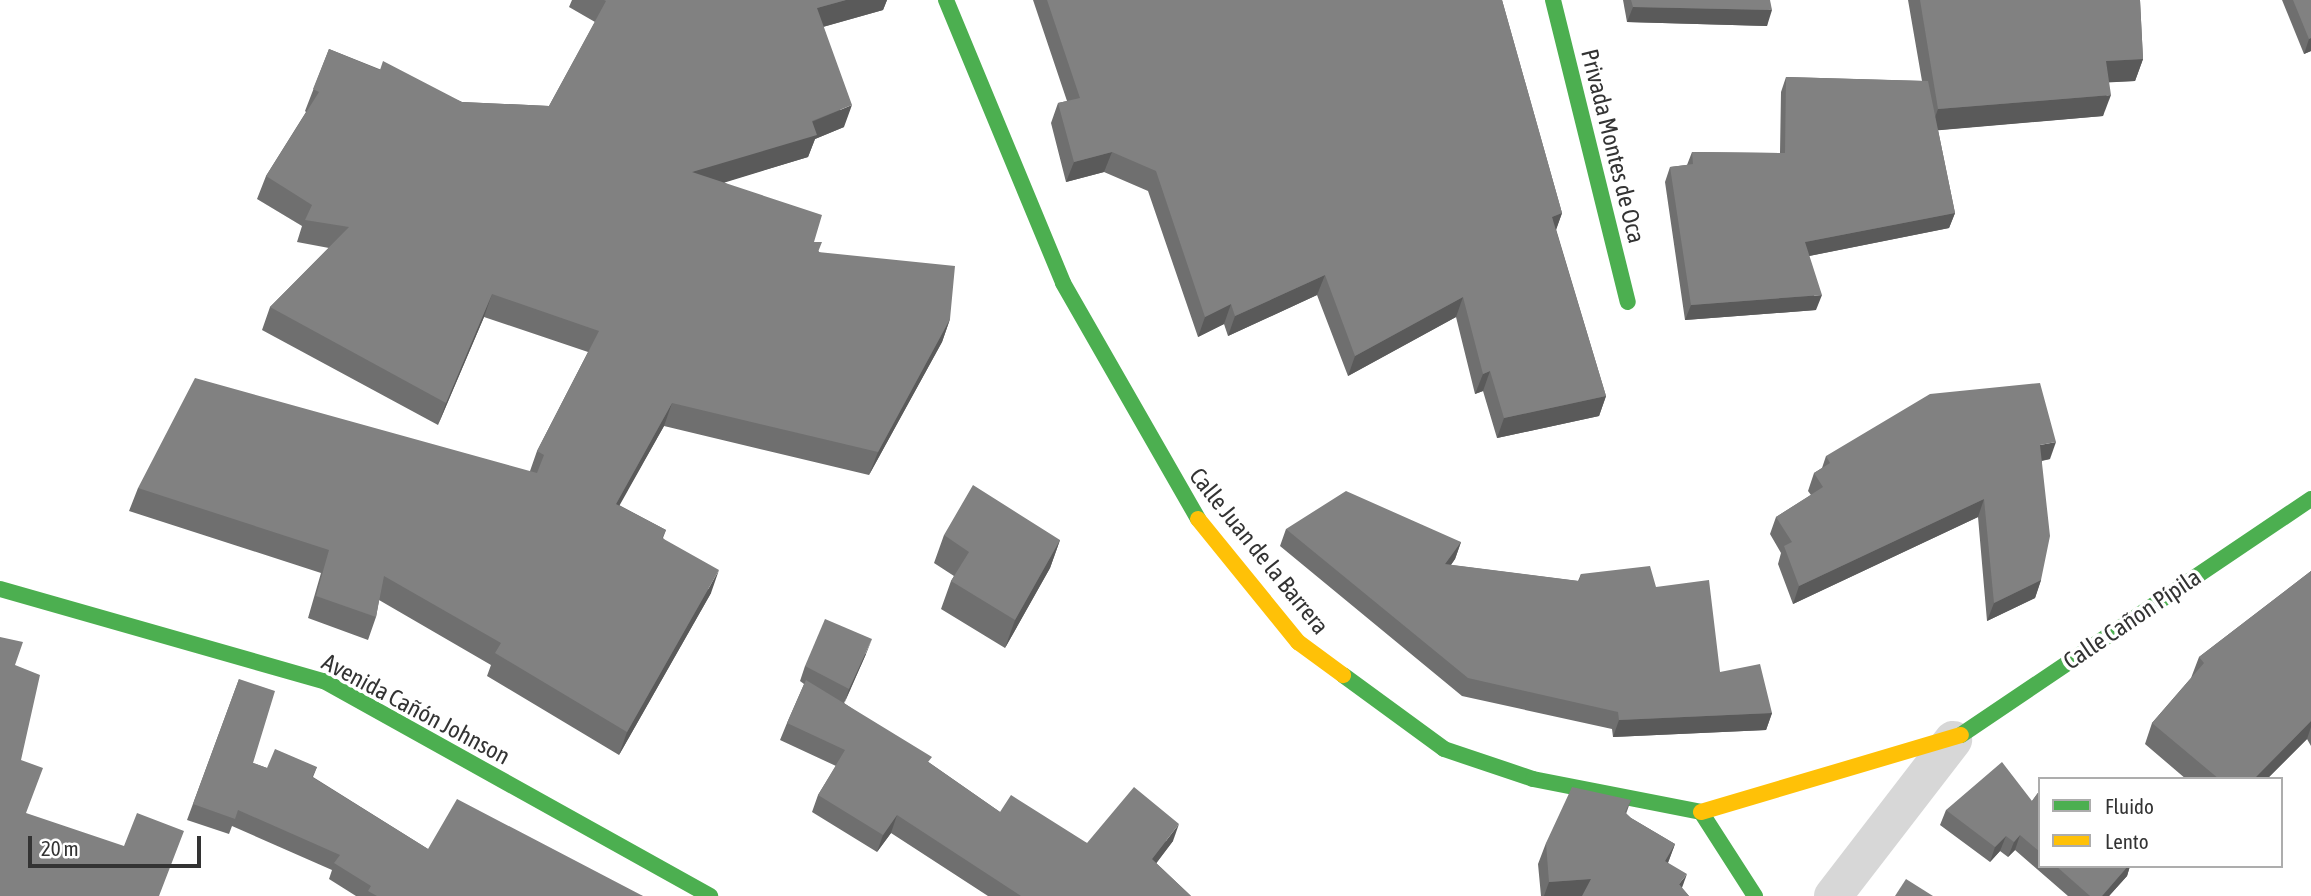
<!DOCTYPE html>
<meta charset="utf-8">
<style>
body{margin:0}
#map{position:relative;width:2311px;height:896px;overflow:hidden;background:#fff;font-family:"Asap Condensed",sans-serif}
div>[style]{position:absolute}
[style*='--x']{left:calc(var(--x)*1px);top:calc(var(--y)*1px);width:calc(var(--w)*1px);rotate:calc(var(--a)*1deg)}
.street>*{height:38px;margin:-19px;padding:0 19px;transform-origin:19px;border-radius:19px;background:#d7d7d7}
.fast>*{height:16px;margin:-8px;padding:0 8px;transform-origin:8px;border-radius:8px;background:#4caf50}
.slow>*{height:16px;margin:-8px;padding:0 8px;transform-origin:8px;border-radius:8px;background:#ffc107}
.wall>*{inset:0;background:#6f6f6f}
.shaded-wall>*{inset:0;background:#5a5a5a}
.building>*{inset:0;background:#818181}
span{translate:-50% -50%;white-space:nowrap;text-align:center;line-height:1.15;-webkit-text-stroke:7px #fff;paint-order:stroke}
.street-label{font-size:24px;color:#333}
.legend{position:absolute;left:2038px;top:777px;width:245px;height:91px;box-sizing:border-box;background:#fff;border:2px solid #adadad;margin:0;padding:9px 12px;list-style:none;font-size:21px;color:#333}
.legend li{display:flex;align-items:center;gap:14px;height:35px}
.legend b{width:35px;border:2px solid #adadad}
.scale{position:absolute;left:28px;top:836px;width:173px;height:32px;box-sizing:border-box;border:4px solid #333;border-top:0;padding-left:9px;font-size:21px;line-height:24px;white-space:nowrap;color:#333;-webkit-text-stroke:5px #fff;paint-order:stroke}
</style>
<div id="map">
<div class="street">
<i style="--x:1833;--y:896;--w:197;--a:-52.4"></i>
</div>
<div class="fast">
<i style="--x:946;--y:0;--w:306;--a:67.5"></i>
<i style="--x:1063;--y:283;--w:272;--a:60.2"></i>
<i style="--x:1553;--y:0;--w:311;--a:76.1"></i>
<i style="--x:0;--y:589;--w:337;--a:15.9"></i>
<i style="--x:324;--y:681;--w:442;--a:29.1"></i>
<i style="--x:1343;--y:675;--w:125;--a:36.2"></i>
<i style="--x:1444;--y:749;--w:94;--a:18.6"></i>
<i style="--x:1533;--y:779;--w:171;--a:11.1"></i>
<i style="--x:1701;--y:812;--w:100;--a:57.3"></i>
<i style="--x:1961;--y:735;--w:422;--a:-34"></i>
</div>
<div class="slow">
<i style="--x:1198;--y:519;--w:159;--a:50.9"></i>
<i style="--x:1298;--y:642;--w:56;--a:36.3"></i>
<i style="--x:1701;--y:812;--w:271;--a:-16.5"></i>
</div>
<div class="wall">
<i style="clip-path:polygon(572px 0,887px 0,883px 10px,823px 27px,844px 127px,815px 139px,808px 157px,724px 182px,814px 242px,819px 252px,950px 319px,942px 342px,869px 475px,664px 426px,619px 505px,666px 530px,663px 538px,711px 593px,619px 755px,487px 676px,491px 665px,379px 600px,376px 617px,368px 640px,308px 618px,321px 573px,129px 511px,138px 488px,530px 471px,537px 451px,588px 352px,484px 317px,438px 425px,262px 330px,270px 307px,329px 248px,297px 242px,302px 226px,257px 199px,266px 176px,306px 112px,305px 111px,329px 49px,462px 102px,549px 106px,595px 22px,569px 7px)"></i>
<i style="clip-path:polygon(1033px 0,1502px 0,1562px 213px,1556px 229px,1606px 396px,1599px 416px,1497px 438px,1483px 391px,1475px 394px,1456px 317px,1348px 376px,1317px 295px,1228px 336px,1224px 324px,1198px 337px,1148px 191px,1104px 172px,1066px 182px,1051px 123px,1058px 103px,1067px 101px)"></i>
<i style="clip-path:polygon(1623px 0,1770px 0,1767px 26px,1627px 22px)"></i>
<i style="clip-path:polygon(1908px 0,2140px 0,2143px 59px,2135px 81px,2109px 82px,2103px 116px,1938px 130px,1955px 213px,1949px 228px,1809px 256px,1816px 310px,1685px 320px,1665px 182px,1670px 167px,1687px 165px,1692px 152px,1780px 153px,1781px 92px,1786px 77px,1922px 81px)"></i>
<i style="clip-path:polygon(2282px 0,2311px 0,2311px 51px,2304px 54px)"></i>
<i style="clip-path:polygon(1826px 456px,2050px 459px,2042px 461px,2041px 580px,2035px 598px,1987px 621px,1978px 517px,1793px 604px,1778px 564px,1781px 553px,1770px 534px,1776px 517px,1811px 495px,1808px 491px,1814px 473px,1822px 468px)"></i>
<i style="clip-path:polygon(1286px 529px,1461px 542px,1455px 559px,1451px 565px,1578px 581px,1581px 574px,1656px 587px,1720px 672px,1772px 713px,1766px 730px,1613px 737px,1612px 729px,1462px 696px,1280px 546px)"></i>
<i style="clip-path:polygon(944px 535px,1060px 540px,1050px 568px,1005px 648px,941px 609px,951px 581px,954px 576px,934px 563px)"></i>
<i style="clip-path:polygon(2311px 571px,2311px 746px,2307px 739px,2267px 779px,2186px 779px,2145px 744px,2152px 723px,2191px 678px,2199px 657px)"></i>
<i style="clip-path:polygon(866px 654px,844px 703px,1000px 812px,1087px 843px,1173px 841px,1156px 863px,1191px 896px,988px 896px,891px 833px,877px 852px,812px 812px,818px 795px,836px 766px,780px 740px,787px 723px,804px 684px,800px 681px,805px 666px)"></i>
<i style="clip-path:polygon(239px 679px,253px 763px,267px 768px,317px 767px,313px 777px,428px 849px,643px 896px,356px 896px,329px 879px,332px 870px,232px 826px,229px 834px,187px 820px)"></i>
<i style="clip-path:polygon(2040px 790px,2040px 866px,2130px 866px,2127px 876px,2109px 896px,2068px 896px,2015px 850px,2008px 857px,2000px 851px,1990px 862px,1940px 825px,1946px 810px,2032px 801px)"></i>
<i style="clip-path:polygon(1631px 800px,1626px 814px,1631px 818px,1675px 844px,1668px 863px,1682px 888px,1689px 896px,1541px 896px,1538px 864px,1546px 843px)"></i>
</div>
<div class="shaded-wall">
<i style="clip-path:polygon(846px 0,887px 0,883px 10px,808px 31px,817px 8px)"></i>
<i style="clip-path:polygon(1633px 7px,1772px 10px,1767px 26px,1627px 22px)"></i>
<i style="clip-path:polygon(2311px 38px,2311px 51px,2304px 54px,2309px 39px)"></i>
<i style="clip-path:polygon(2143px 59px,2135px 81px,2098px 83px,2106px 61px)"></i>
<i style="clip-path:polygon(2111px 95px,2103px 116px,1930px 131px,1938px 109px)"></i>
<i style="clip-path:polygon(852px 105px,844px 127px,815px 139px,808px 157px,684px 195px,692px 172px)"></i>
<i style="clip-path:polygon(1112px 152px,1104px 172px,1066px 182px,1074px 162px)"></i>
<i style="clip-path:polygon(1562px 213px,1555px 233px,1552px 217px)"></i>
<i style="clip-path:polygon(1955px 213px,1949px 228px,1799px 258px,1805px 242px)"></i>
<i style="clip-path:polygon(1325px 275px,1317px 295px,1228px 336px,1235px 316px)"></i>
<i style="clip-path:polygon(492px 294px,484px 317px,438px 425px,446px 403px)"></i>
<i style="clip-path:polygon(1822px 295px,1816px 310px,1685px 320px,1691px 305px)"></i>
<i style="clip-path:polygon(1463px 297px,1456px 317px,1348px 376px,1355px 356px)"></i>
<i style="clip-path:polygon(1231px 304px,1224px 324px,1198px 337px,1205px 317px)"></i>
<i style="clip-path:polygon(950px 319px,942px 342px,869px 475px,878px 452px)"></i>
<i style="clip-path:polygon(1490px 371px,1483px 391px,1475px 394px,1483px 374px)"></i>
<i style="clip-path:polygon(1606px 396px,1599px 416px,1497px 438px,1504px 418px)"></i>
<i style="clip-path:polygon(672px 403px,664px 426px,608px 526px,616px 504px)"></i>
<i style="clip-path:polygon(2056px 442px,2050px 459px,2033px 462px,2040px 445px)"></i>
<i style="clip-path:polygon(1984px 499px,1978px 517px,1793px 604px,1799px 586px)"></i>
<i style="clip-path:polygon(1060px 540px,1050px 568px,1005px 648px,1015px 620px)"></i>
<i style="clip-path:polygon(1461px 542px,1455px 559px,1439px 581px,1445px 564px)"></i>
<i style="clip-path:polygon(719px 570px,711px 593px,619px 755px,627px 732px)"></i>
<i style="clip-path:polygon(2041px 580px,2035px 598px,1987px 621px,1994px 603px)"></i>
<i style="clip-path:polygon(872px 639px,866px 654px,844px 704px,849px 689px)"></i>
<i style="clip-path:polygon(1772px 713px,1766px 730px,1613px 737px,1619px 720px)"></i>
<i style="clip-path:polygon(2311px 721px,2311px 727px,2307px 739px,2267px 779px,2254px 779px)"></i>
<i style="clip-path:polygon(897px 815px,891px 833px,877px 852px,883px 835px)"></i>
<i style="clip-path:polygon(1179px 824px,1173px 841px,1146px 877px,1152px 859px)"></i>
<i style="clip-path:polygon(2020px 835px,2015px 850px,2008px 857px,2014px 842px)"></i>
<i style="clip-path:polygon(2006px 836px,2000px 851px,1990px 862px,1995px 847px)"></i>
<i style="clip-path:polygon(1675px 844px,1667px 865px,1665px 861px)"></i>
<i style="clip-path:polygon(2128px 866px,2130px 866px,2127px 876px,2109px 896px,2102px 896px)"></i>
<i style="clip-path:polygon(1687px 874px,1679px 896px,1679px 884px)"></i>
<i style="clip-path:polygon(1591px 879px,1585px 896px,1544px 896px,1549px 882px)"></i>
</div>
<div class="building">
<i style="clip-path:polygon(604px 0,846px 0,817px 8px,852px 105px,812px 121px,817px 135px,692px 172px,822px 215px,814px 242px,822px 242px,818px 252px,955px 266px,950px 319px,878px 452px,672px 403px,616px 504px,666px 530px,662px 538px,719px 570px,627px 732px,495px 653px,501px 643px,384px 576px,376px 617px,316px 596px,329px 550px,138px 488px,195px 378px,537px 473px,544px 455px,537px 451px,599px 331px,492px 294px,446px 403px,270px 307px,349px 227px,305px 220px,312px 205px,266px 176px,319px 92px,313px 89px,329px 49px,380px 70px,383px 61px,462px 102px,549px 106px,606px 1px)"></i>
<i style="clip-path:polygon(1047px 0,1502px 0,1562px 213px,1552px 217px,1606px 396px,1504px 418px,1490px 371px,1483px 374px,1463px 297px,1355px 356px,1325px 275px,1235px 316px,1231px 304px,1205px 317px,1156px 171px,1112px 152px,1074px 162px,1058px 103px,1080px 98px)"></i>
<i style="clip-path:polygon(1631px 0,1770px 0,1772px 10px,1633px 7px)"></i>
<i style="clip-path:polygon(1920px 0,2140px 0,2143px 59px,2106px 61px,2111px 95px,1938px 109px)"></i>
<i style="clip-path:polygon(2293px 0,2311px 0,2311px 38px,2309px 39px)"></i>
<i style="clip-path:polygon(1786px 77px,1928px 81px,1955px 213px,1805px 242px,1822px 295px,1691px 305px,1670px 167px,1693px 164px,1692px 152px,1785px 153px)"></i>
<i style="clip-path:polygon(2040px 383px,2056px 442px,2040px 445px,2050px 536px,2041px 580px,1994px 603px,1984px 499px,1799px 586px,1784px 546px,1792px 542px,1776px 517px,1823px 487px,1814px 473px,1830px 463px,1826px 456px,1930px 394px)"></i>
<i style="clip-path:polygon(973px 485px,1060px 540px,1015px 620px,951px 581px,969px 552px,944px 535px)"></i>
<i style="clip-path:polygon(1346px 491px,1461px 542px,1445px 564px,1579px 581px,1581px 574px,1650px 566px,1656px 587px,1709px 580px,1720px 672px,1760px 664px,1772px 713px,1619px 720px,1618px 712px,1468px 678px,1286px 529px)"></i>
<i style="clip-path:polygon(2311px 571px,2311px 721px,2254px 779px,2219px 779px,2152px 723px,2204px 663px,2199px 657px)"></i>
<i style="clip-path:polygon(825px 619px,872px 639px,849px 689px,805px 666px)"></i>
<i style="clip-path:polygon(0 637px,23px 642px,15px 665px,40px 675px,21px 760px,43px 768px,26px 813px,124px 846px,137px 813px,184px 831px,159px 896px,0 896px)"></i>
<i style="clip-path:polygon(239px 679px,275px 691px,253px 763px,267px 768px,275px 749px,317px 767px,312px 777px,428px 849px,457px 799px,643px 896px,377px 896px,368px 891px,371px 886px,334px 863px,340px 855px,238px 810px,235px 819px,193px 804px)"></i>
<i style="clip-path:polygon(806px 680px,932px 757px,928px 762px,1000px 812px,1011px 795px,1087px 843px,1134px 787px,1179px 824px,1152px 859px,1191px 896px,1021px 896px,897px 815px,883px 835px,818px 795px,845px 750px,787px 723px)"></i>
<i style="clip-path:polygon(2002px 762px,2032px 801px,2040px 790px,2040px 852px,2020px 835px,2014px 842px,2006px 836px,1995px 847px,1946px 810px)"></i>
<i style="clip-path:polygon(1572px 787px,1631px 800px,1625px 812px,1631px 818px,1675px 844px,1665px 861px,1687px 874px,1679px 884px,1689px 896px,1582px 896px,1591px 879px,1549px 882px,1546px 843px)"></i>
<i style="clip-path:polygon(2056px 866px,2128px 866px,2102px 896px,2090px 896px)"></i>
<i style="clip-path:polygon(1906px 879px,1933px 896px,1895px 896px)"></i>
</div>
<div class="street-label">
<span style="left:1613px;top:146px;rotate:76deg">Privada Montes de Oca</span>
<span style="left:1259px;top:551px;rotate:51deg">Calle Juan de la Barrera</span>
<span style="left:2132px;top:619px;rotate:-34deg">Calle Cañon Pípila</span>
<span style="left:416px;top:709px;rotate:28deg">Avenida Cañón Johnson</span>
</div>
<ul class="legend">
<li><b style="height:9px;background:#4caf50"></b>Fluido</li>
<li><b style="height:9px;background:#ffc107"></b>Lento</li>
</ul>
<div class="scale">20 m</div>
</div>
